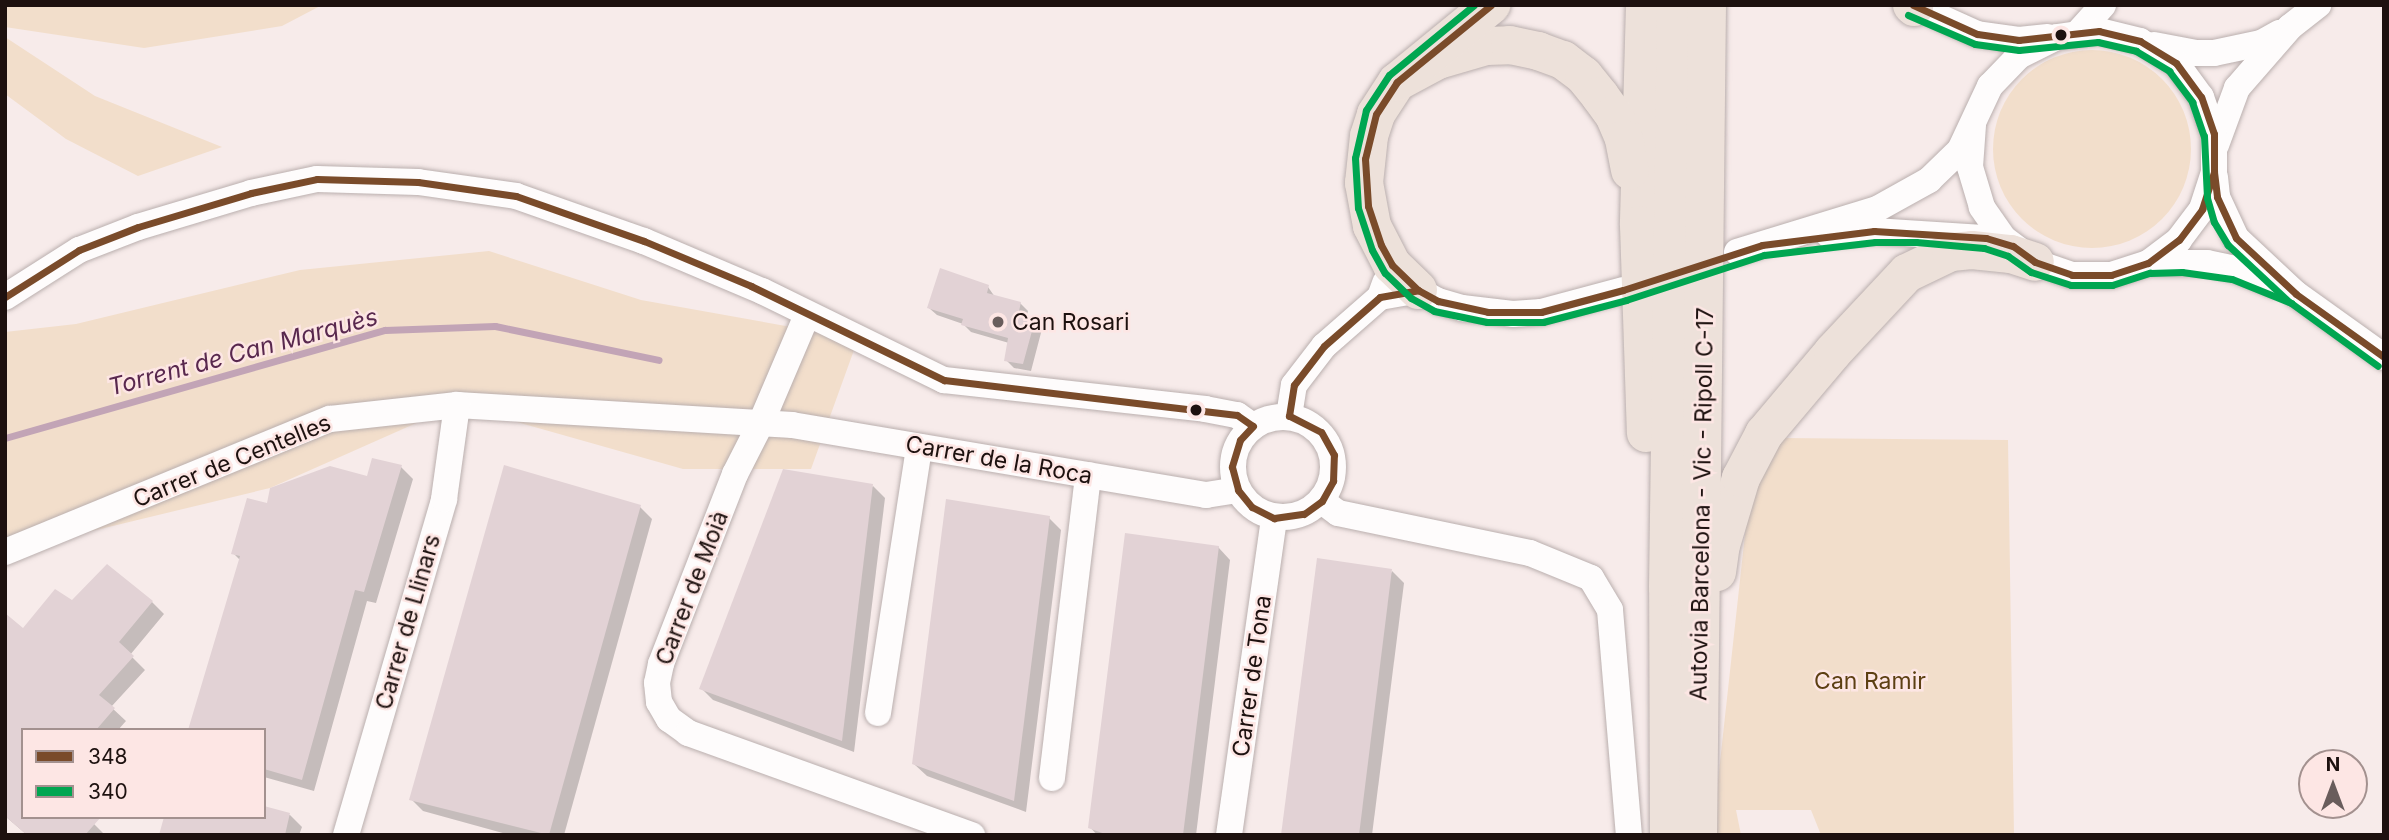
<!DOCTYPE html>
<meta charset="utf-8">
<style>
body{margin:0}
#map{position:relative;width:2389px;height:840px;overflow:hidden;background:#f7ebea;font-family:Inter,sans-serif}
div>[style]{position:absolute}
[style*='--x']{left:calc(var(--x)*1px);top:calc(var(--y)*1px);width:calc(var(--w)*1px);rotate:calc(var(--a)*1deg)}
.green>*{inset:0;background:#f2decb}
.round{border-radius:50%}
.shadow>*{inset:0;background:#0003}
.stream>*{height:7px;margin:-3.5px;padding:0 3.5px;transform-origin:3.5px;border-radius:3.5px;background:#c2a4b6}
.building>*{inset:0;background:#e2d2d5}
.roads{filter:drop-shadow(0 0 2px #baafae) drop-shadow(0 0 2px #baafae)}
.minor>*{height:26px;margin:-13px;padding:0 13px;transform-origin:13px;border-radius:13px;background:#fefcfc}
.minor>.ring{margin:-13px;padding:0;box-sizing:content-box;background:none;border:26px solid #fefcfc;border-radius:50%}
.highway>*{height:38px;margin:-19px;padding:0 19px;transform-origin:19px;border-radius:19px;background:#ede1da}
.bus-1>*{height:7px;margin:-3.5px;padding:0 3.5px;transform-origin:3.5px;border-radius:3.5px;background:#7a4b2a}
.bus-2>*{height:7px;margin:-3.5px;padding:0 3.5px;transform-origin:3.5px;border-radius:3.5px;background:#00a651}
.dots>*{width:19px;height:19px;translate:-50% -50%;box-sizing:border-box;border:4px solid #fde6e4;border-radius:50%}
span{translate:-50% -50%;white-space:nowrap;text-align:center;line-height:1.15;-webkit-text-stroke:5px #fde6e4;paint-order:stroke}
.poi-label{font-size:23px;color:#1d110f}
.left{translate:0 -50%;text-align:left}
.street-label{font-size:23px;color:#1d110f}
.park-label{font-size:23px;color:#5c3f12}
.water-label{font-size:24px;color:#59284e;font-style:italic}
.frame{position:absolute;inset:0;border:7px solid #1d110f;pointer-events:none}
.legend{position:absolute;left:21px;top:728px;width:245px;height:91px;box-sizing:border-box;background:#fde6e4;border:2px solid #a3918f;margin:0;padding:9px 12px;list-style:none;font-size:21px;color:#1d110f}
.legend li{display:flex;align-items:center;gap:14px;height:35px}
.legend b{width:35px;border:2px solid #a3918f}
.north{position:absolute;left:2298px;top:749px;width:70px;height:70px;box-sizing:border-box;background:#fde6e4;border:2px solid #a3918f;border-radius:50%;rotate:0deg;font-size:19px;font-weight:700;line-height:28px;text-align:center;color:#1d110f}
.north::after{content:'';display:block;margin:auto;width:24px;height:32px;background:#695d5c;clip-path:polygon(50% 0,100% 100%,50% 72%,0 100%)}
</style>
<div id="map">
<div class="green">
<i style="clip-path:polygon(5px 5px,322px 5px,282px 26px,144px 48px,5px 27px)"></i>
<i style="clip-path:polygon(5px 37px,95px 96px,222px 147px,138px 176px,66px 139px,5px 94px)"></i>
<i class="round" style="left:1993px;top:50px;width:198px;height:198px"></i>
<i style="clip-path:polygon(489px 251px,641px 300px,858px 339px,811px 469px,683px 469px,457px 405px,270px 488px,5px 552px,5px 332px,76px 324px,300px 270px)"></i>
<i style="clip-path:polygon(1781px 438px,2008px 440px,2014px 835px,1821px 835px,1811px 810px,1736px 810px,1741px 835px,1712px 835px,1749px 498px)"></i>
</div>
<div class="shadow">
<i style="clip-path:polygon(988px 287px,995px 297px,1020px 303px,1028px 311px,1026px 319px,1034px 321px,1042px 329px,1031px 371px,1014px 368px,1006px 360px,1009px 343px,971px 332px,963px 324px,937px 315px,929px 308px)"></i>
<i style="clip-path:polygon(401px 467px,413px 479px,376px 603px,367px 601px,314px 791px,264px 777px,264px 730px,241px 561px,233px 553px,268px 505px,369px 479px)"></i>
<i style="clip-path:polygon(873px 486px,885px 498px,854px 752px,713px 700px,701px 688px)"></i>
<i style="clip-path:polygon(640px 507px,652px 519px,564px 835px,510px 835px,423px 811px,411px 799px)"></i>
<i style="clip-path:polygon(1049px 518px,1061px 530px,1026px 812px,927px 776px,914px 764px)"></i>
<i style="clip-path:polygon(1218px 547px,1230px 560px,1196px 835px,1097px 835px,1090px 827px)"></i>
<i style="clip-path:polygon(1392px 571px,1404px 583px,1372px 835px,1283px 835px)"></i>
<i style="clip-path:polygon(72px 602px,152px 602px,164px 614px,130px 655px,145px 670px,111px 707px,126px 721px,118px 730px,23px 730px,23px 817px,87px 817px,105px 835px,27px 835px,5px 816px,5px 615px,23px 630px)"></i>
<i style="clip-path:polygon(290px 815px,302px 827px,299px 835px,161px 835px)"></i>
</div>
<div class="stream">
<i style="--x:5;--y:438;--w:395;--a:-15.9"></i>
<i style="--x:385;--y:330;--w:110;--a:-2.1"></i>
<i style="--x:495;--y:326;--w:167;--a:11.7"></i>
</div>
<div class="building">
<i style="clip-path:polygon(940px 268px,989px 285px,987px 293px,1021px 302px,1018px 316px,1035px 320px,1023px 364px,1004px 361px,1008px 338px,961px 325px,963px 319px,927px 308px)"></i>
<i style="clip-path:polygon(372px 458px,402px 465px,364px 592px,355px 590px,302px 780px,264px 769px,264px 730px,188px 730px,240px 556px,231px 554px,247px 498px,267px 503px,270px 488px,330px 466px,367px 476px)"></i>
<i style="clip-path:polygon(504px 465px,641px 505px,549px 835px,409px 800px)"></i>
<i style="clip-path:polygon(783px 469px,873px 484px,842px 741px,699px 689px)"></i>
<i style="clip-path:polygon(946px 499px,1050px 516px,1014px 801px,912px 764px)"></i>
<i style="clip-path:polygon(1125px 533px,1219px 546px,1183px 835px,1108px 835px,1088px 828px)"></i>
<i style="clip-path:polygon(1317px 558px,1392px 569px,1359px 835px,1281px 835px)"></i>
<i style="clip-path:polygon(107px 564px,153px 601px,119px 642px,134px 656px,99px 695px,115px 708px,96px 730px,23px 730px,23px 817px,101px 817px,85px 835px,27px 835px,5px 816px,5px 613px,23px 628px,55px 589px,72px 600px)"></i>
<i style="clip-path:polygon(264px 806px,290px 813px,285px 835px,159px 835px,164px 817px,264px 817px)"></i>
</div>
<div class="roads">
<div class="minor">
<i style="--x:1913;--y:5;--w:70;--a:24.4"></i>
<i style="--x:1977;--y:34;--w:42;--a:8.1"></i>
<i style="--x:2019;--y:40;--w:29;--a:-6"></i>
<i style="--x:2077;--y:34;--w:39;--a:-48"></i>
<i style="--x:2154;--y:45;--w:43;--a:10.8"></i>
<i style="--x:2196;--y:53;--w:18;--a:0"></i>
<i style="--x:2214;--y:53;--w:48;--a:-12"></i>
<i style="--x:2261;--y:43;--w:21;--a:-29"></i>
<i style="--x:2216;--y:145;--w:61;--a:-69.8"></i>
<i style="--x:2237;--y:88;--w:81;--a:-49"></i>
<i style="--x:2290;--y:27;--w:36;--a:-38"></i>
<i style="--x:2215;--y:177;--w:20;--a:84"></i>
<i style="--x:2217;--y:197;--w:45;--a:65.1"></i>
<i style="--x:2236;--y:238;--w:82;--a:43"></i>
<i style="--x:2296;--y:294;--w:108;--a:35.6"></i>
<i style="--x:1829;--y:235;--w:45;--a:-5.1"></i>
<i style="--x:1874;--y:231;--w:109;--a:3.7"></i>
<i style="--x:1737;--y:252;--w:146;--a:-17.1"></i>
<i style="--x:1877;--y:209;--w:60;--a:-29.1"></i>
<i style="--x:1929;--y:180;--w:43;--a:-44.1"></i>
<i style="--x:1960;--y:150;--w:71;--a:-64.9"></i>
<i style="--x:1990;--y:86;--w:42;--a:-46"></i>
<i style="--x:2019;--y:56;--w:42;--a:-26.6"></i>
<i style="--x:2057;--y:37;--w:42;--a:-8.1"></i>
<i style="--x:2099;--y:31;--w:42;--a:13.7"></i>
<i style="--x:2140;--y:41;--w:42;--a:31.4"></i>
<i style="--x:2176;--y:63;--w:42;--a:53.7"></i>
<i style="--x:2201;--y:97;--w:39;--a:71"></i>
<i style="--x:2214;--y:134;--w:38;--a:90"></i>
<i style="--x:2214;--y:172;--w:39;--a:108"></i>
<i style="--x:2202;--y:209;--w:39;--a:127"></i>
<i style="--x:2179;--y:240;--w:39;--a:143"></i>
<i style="--x:2148;--y:263;--w:39;--a:162"></i>
<i style="--x:2111;--y:275;--w:39;--a:180"></i>
<i style="--x:2072;--y:275;--w:39;--a:-161"></i>
<i style="--x:2035;--y:262;--w:39;--a:-143"></i>
<i style="--x:2004;--y:239;--w:39;--a:-125"></i>
<i style="--x:1982;--y:207;--w:42;--a:-106.7"></i>
<i style="--x:1970;--y:167;--w:42;--a:-85.9"></i>
<i style="--x:2148;--y:263;--w:59;--a:0"></i>
<i style="--x:2207;--y:263;--w:29;--a:12"></i>
<i style="--x:2235;--y:269;--w:43;--a:21.8"></i>
<i style="--x:5;--y:297;--w:88;--a:-32.4"></i>
<i style="--x:79;--y:250;--w:63;--a:-21.3"></i>
<i style="--x:138;--y:227;--w:118;--a:-16.7"></i>
<i style="--x:251;--y:193;--w:67;--a:-12"></i>
<i style="--x:317;--y:179;--w:101;--a:1.7"></i>
<i style="--x:418;--y:182;--w:99;--a:8.1"></i>
<i style="--x:516;--y:196;--w:136;--a:19.4"></i>
<i style="--x:644;--y:241;--w:128;--a:23"></i>
<i style="--x:762;--y:291;--w:203;--a:26.1"></i>
<i style="--x:944;--y:380;--w:263;--a:6.3"></i>
<i style="--x:1205;--y:409;--w:33;--a:11"></i>
<i style="--x:1237;--y:415;--w:19;--a:35"></i>
<i style="--x:1380;--y:297;--w:39;--a:-10"></i>
<i style="--x:1418;--y:290;--w:23;--a:29"></i>
<i style="--x:1438;--y:301;--w:25;--a:16"></i>
<i style="--x:1462;--y:308;--w:51;--a:6.7"></i>
<i style="--x:1513;--y:314;--w:28;--a:-4"></i>
<i style="--x:1541;--y:312;--w:85;--a:-15"></i>
<i style="--x:807;--y:315;--w:120;--a:113.1"></i>
<i style="--x:760;--y:425;--w:55;--a:117"></i>
<i style="--x:735;--y:474;--w:204;--a:111.3"></i>
<i style="--x:661;--y:664;--w:19;--a:102"></i>
<i style="--x:657;--y:683;--w:19;--a:84"></i>
<i style="--x:659;--y:702;--w:20;--a:60"></i>
<i style="--x:669;--y:719;--w:24;--a:36"></i>
<i style="--x:688;--y:733;--w:302;--a:19.8"></i>
<i style="--x:1289;--y:416;--w:31;--a:-81"></i>
<i style="--x:1294;--y:385;--w:49;--a:-52.4"></i>
<i style="--x:1324;--y:346;--w:74;--a:-41.2"></i>
<i style="--x:1380;--y:297;--w:15;--a:-70"></i>
<i class="ring" style="left:1233px;top:417px;width:74px;height:74px"></i>
<i style="--x:1322;--y:501;--w:20;--a:37"></i>
<i style="--x:1338;--y:513;--w:196;--a:11.8"></i>
<i style="--x:1530;--y:553;--w:66;--a:22.3"></i>
<i style="--x:1591;--y:578;--w:37;--a:59"></i>
<i style="--x:1610;--y:610;--w:226;--a:85.2"></i>
<i style="--x:5;--y:552;--w:351;--a:-22.3"></i>
<i style="--x:330;--y:419;--w:128;--a:-6.3"></i>
<i style="--x:457;--y:405;--w:336;--a:3.4"></i>
<i style="--x:792;--y:425;--w:420;--a:9.6"></i>
<i style="--x:1206;--y:495;--w:32;--a:-9"></i>
<i style="--x:878;--y:713;--w:269;--a:-81.2"></i>
<i style="--x:1052;--y:778;--w:305;--a:-83.2"></i>
<i style="--x:346;--y:835;--w:350;--a:-73.7"></i>
<i style="--x:444;--y:499;--w:95;--a:-82.1"></i>
<i style="--x:1229;--y:835;--w:320;--a:-81.9"></i>
</div>
<div class="highway">
<i style="--x:1645;--y:5;--w:220;--a:91.6"></i>
<i style="--x:1639;--y:225;--w:208;--a:88.1"></i>
<i style="--x:1912;--y:5;--w:3;--a:45"></i>
<i style="--x:1397;--y:82;--w:47;--a:-28.2"></i>
<i style="--x:1438;--y:60;--w:50;--a:-16.3"></i>
<i style="--x:1486;--y:46;--w:24;--a:-2"></i>
<i style="--x:1510;--y:45;--w:29;--a:12"></i>
<i style="--x:1538;--y:51;--w:27;--a:20"></i>
<i style="--x:1563;--y:60;--w:26;--a:37"></i>
<i style="--x:1584;--y:76;--w:26;--a:51"></i>
<i style="--x:1600;--y:96;--w:24;--a:54"></i>
<i style="--x:1614;--y:115;--w:26;--a:67"></i>
<i style="--x:1624;--y:139;--w:32;--a:79"></i>
<i style="--x:1418;--y:290;--w:36;--a:-136"></i>
<i style="--x:1392;--y:265;--w:44;--a:-117.1"></i>
<i style="--x:1372;--y:226;--w:44;--a:-100.5"></i>
<i style="--x:1364;--y:183;--w:47;--a:-83.9"></i>
<i style="--x:1369;--y:136;--w:23;--a:-72"></i>
<i style="--x:1376;--y:114;--w:38;--a:-57"></i>
<i style="--x:1397;--y:82;--w:122;--a:-39.3"></i>
<i style="--x:1717;--y:572;--w:27;--a:-82"></i>
<i style="--x:1721;--y:545;--w:70;--a:-73.4"></i>
<i style="--x:1741;--y:478;--w:50;--a:-62.4"></i>
<i style="--x:1764;--y:434;--w:107;--a:-49.9"></i>
<i style="--x:1833;--y:352;--w:108;--a:-46.9"></i>
<i style="--x:1907;--y:273;--w:49;--a:-25.5"></i>
<i style="--x:1951;--y:252;--w:21;--a:-5"></i>
<i style="--x:1972;--y:250;--w:39;--a:6"></i>
<i style="--x:2011;--y:254;--w:25;--a:18"></i>
<i style="--x:1669;--y:835;--w:248;--a:-90.2"></i>
<i style="--x:1668;--y:587;--w:582;--a:-89.21"></i>
<i style="--x:1698;--y:835;--w:830;--a:-89.38"></i>
</div>
</div>
<div class="bus-1">
<i style="--x:1491;--y:5;--w:122;--a:140.7"></i>
<i style="--x:1397;--y:82;--w:38;--a:123"></i>
<i style="--x:1376;--y:114;--w:46;--a:103.7"></i>
<i style="--x:1365;--y:159;--w:47;--a:86.3"></i>
<i style="--x:1368;--y:206;--w:41;--a:71.6"></i>
<i style="--x:1381;--y:245;--w:23;--a:61"></i>
<i style="--x:1392;--y:265;--w:36;--a:44"></i>
<i style="--x:1418;--y:290;--w:23;--a:29"></i>
<i style="--x:1438;--y:301;--w:51;--a:12.4"></i>
<i style="--x:1488;--y:312;--w:53;--a:0"></i>
<i style="--x:1541;--y:312;--w:85;--a:-15"></i>
<i style="--x:1623;--y:290;--w:146;--a:-17.9"></i>
<i style="--x:1762;--y:245;--w:113;--a:-7.1"></i>
<i style="--x:1874;--y:231;--w:112;--a:3.6"></i>
<i style="--x:1986;--y:238;--w:28;--a:17"></i>
<i style="--x:2013;--y:246;--w:27;--a:36"></i>
<i style="--x:2035;--y:262;--w:39;--a:19"></i>
<i style="--x:2072;--y:275;--w:39;--a:0"></i>
<i style="--x:2111;--y:275;--w:39;--a:-18"></i>
<i style="--x:2148;--y:263;--w:39;--a:-37"></i>
<i style="--x:2179;--y:240;--w:39;--a:-53"></i>
<i style="--x:2202;--y:209;--w:39;--a:-72"></i>
<i style="--x:2214;--y:172;--w:38;--a:-90"></i>
<i style="--x:2214;--y:134;--w:39;--a:-109"></i>
<i style="--x:2201;--y:97;--w:42;--a:-126.3"></i>
<i style="--x:2176;--y:63;--w:42;--a:-148.6"></i>
<i style="--x:2140;--y:41;--w:42;--a:-166.3"></i>
<i style="--x:2099;--y:31;--w:81;--a:173.6"></i>
<i style="--x:2019;--y:40;--w:42;--a:-171.9"></i>
<i style="--x:1977;--y:34;--w:70;--a:-155.6"></i>
<i style="--x:2214;--y:172;--w:25;--a:83"></i>
<i style="--x:2217;--y:197;--w:45;--a:65.1"></i>
<i style="--x:2236;--y:238;--w:82;--a:43"></i>
<i style="--x:2296;--y:294;--w:108;--a:35.6"></i>
<i style="--x:5;--y:297;--w:88;--a:-32.4"></i>
<i style="--x:79;--y:250;--w:63;--a:-21.3"></i>
<i style="--x:138;--y:227;--w:118;--a:-16.7"></i>
<i style="--x:251;--y:193;--w:67;--a:-12"></i>
<i style="--x:317;--y:179;--w:101;--a:1.7"></i>
<i style="--x:418;--y:182;--w:99;--a:8.1"></i>
<i style="--x:516;--y:196;--w:136;--a:19.4"></i>
<i style="--x:644;--y:241;--w:116;--a:22.8"></i>
<i style="--x:751;--y:286;--w:215;--a:26"></i>
<i style="--x:944;--y:380;--w:295;--a:6.8"></i>
<i style="--x:1237;--y:415;--w:19;--a:35"></i>
<i style="--x:1253;--y:426;--w:19;--a:133"></i>
<i style="--x:1240;--y:440;--w:28;--a:107"></i>
<i style="--x:1232;--y:467;--w:24;--a:75"></i>
<i style="--x:1238;--y:490;--w:22;--a:51"></i>
<i style="--x:1252;--y:507;--w:25;--a:27"></i>
<i style="--x:1274;--y:518;--w:30;--a:-8"></i>
<i style="--x:1304;--y:514;--w:22;--a:-36"></i>
<i style="--x:1322;--y:501;--w:23;--a:-61"></i>
<i style="--x:1333;--y:481;--w:26;--a:-88"></i>
<i style="--x:1334;--y:455;--w:26;--a:-119"></i>
<i style="--x:1321;--y:432;--w:36;--a:-153"></i>
<i style="--x:1289;--y:416;--w:31;--a:-81"></i>
<i style="--x:1294;--y:385;--w:49;--a:-52.4"></i>
<i style="--x:1324;--y:346;--w:74;--a:-41.2"></i>
<i style="--x:1380;--y:297;--w:39;--a:-10"></i>
</div>
<div class="bus-2">
<i style="--x:1474;--y:5;--w:110;--a:140.5"></i>
<i style="--x:1389;--y:75;--w:42;--a:123.3"></i>
<i style="--x:1366;--y:110;--w:49;--a:102.9"></i>
<i style="--x:1355;--y:158;--w:50;--a:86.6"></i>
<i style="--x:1358;--y:208;--w:44;--a:71.6"></i>
<i style="--x:1372;--y:250;--w:26;--a:61"></i>
<i style="--x:1385;--y:273;--w:36;--a:44"></i>
<i style="--x:1411;--y:298;--w:26;--a:29"></i>
<i style="--x:1434;--y:311;--w:54;--a:11.7"></i>
<i style="--x:1487;--y:322;--w:56;--a:0"></i>
<i style="--x:1543;--y:322;--w:86;--a:-14.8"></i>
<i style="--x:1626;--y:300;--w:145;--a:-18.1"></i>
<i style="--x:1764;--y:255;--w:112;--a:-6.7"></i>
<i style="--x:1875;--y:242;--w:41;--a:0"></i>
<i style="--x:1916;--y:242;--w:68;--a:5"></i>
<i style="--x:1984;--y:248;--w:25;--a:18"></i>
<i style="--x:2008;--y:256;--w:28;--a:35"></i>
<i style="--x:2031;--y:272;--w:42;--a:18"></i>
<i style="--x:2071;--y:285;--w:41;--a:0"></i>
<i style="--x:2112;--y:285;--w:40;--a:-18"></i>
<i style="--x:2150;--y:273;--w:32;--a:-2"></i>
<i style="--x:2182;--y:272;--w:50;--a:8"></i>
<i style="--x:2232;--y:279;--w:64;--a:22.1"></i>
<i style="--x:2291;--y:303;--w:107;--a:35.9"></i>
<i style="--x:1908;--y:15;--w:73;--a:23.4"></i>
<i style="--x:1975;--y:44;--w:44;--a:7.8"></i>
<i style="--x:2019;--y:50;--w:79;--a:-5.8"></i>
<i style="--x:2098;--y:42;--w:39;--a:13"></i>
<i style="--x:2136;--y:51;--w:39;--a:31"></i>
<i style="--x:2169;--y:71;--w:39;--a:53"></i>
<i style="--x:2192;--y:102;--w:36;--a:71"></i>
<i style="--x:2204;--y:136;--w:62;--a:87.2"></i>
<i style="--x:2207;--y:198;--w:25;--a:74"></i>
<i style="--x:2214;--y:222;--w:27;--a:59"></i>
<i style="--x:2228;--y:245;--w:82;--a:43"></i>
</div>
<div class="dots">
<i style="left:2061px;top:35px;background:#1d110f"></i>
<i style="left:998px;top:322px;background:#695d5c"></i>
<i style="left:1196px;top:410px;background:#1d110f"></i>
</div>
<div class="poi-label">
<span class="left" style="left:1012px;top:322px">Can Rosari</span>
</div>
<div class="street-label">
<span style="left:999px;top:460px;rotate:10deg">Carrer de la Roca</span>
<span style="left:232px;top:461px;rotate:-22deg">Carrer de Centelles</span>
<span style="left:1702px;top:504px;rotate:-89deg">Autovia Barcelona - Vic - Ripoll C-17</span>
<span style="left:692px;top:588px;rotate:-69deg">Carrer de Moià</span>
<span style="left:408px;top:622px;rotate:-74deg">Carrer de Llinars</span>
<span style="left:1252px;top:676px;rotate:-82deg">Carrer de Tona</span>
</div>
<div class="park-label">
<span style="left:1870px;top:681px">Can Ramir</span>
</div>
<div class="water-label">
<span style="left:243px;top:352px;rotate:-15deg">Torrent de Can Marquès</span>
</div>
<div class="frame"></div>
<ul class="legend">
<li><b style="height:9px;background:#7a4b2a"></b>348</li>
<li><b style="height:9px;background:#00a651"></b>340</li>
</ul>
<div class="north">N</div>
</div>
